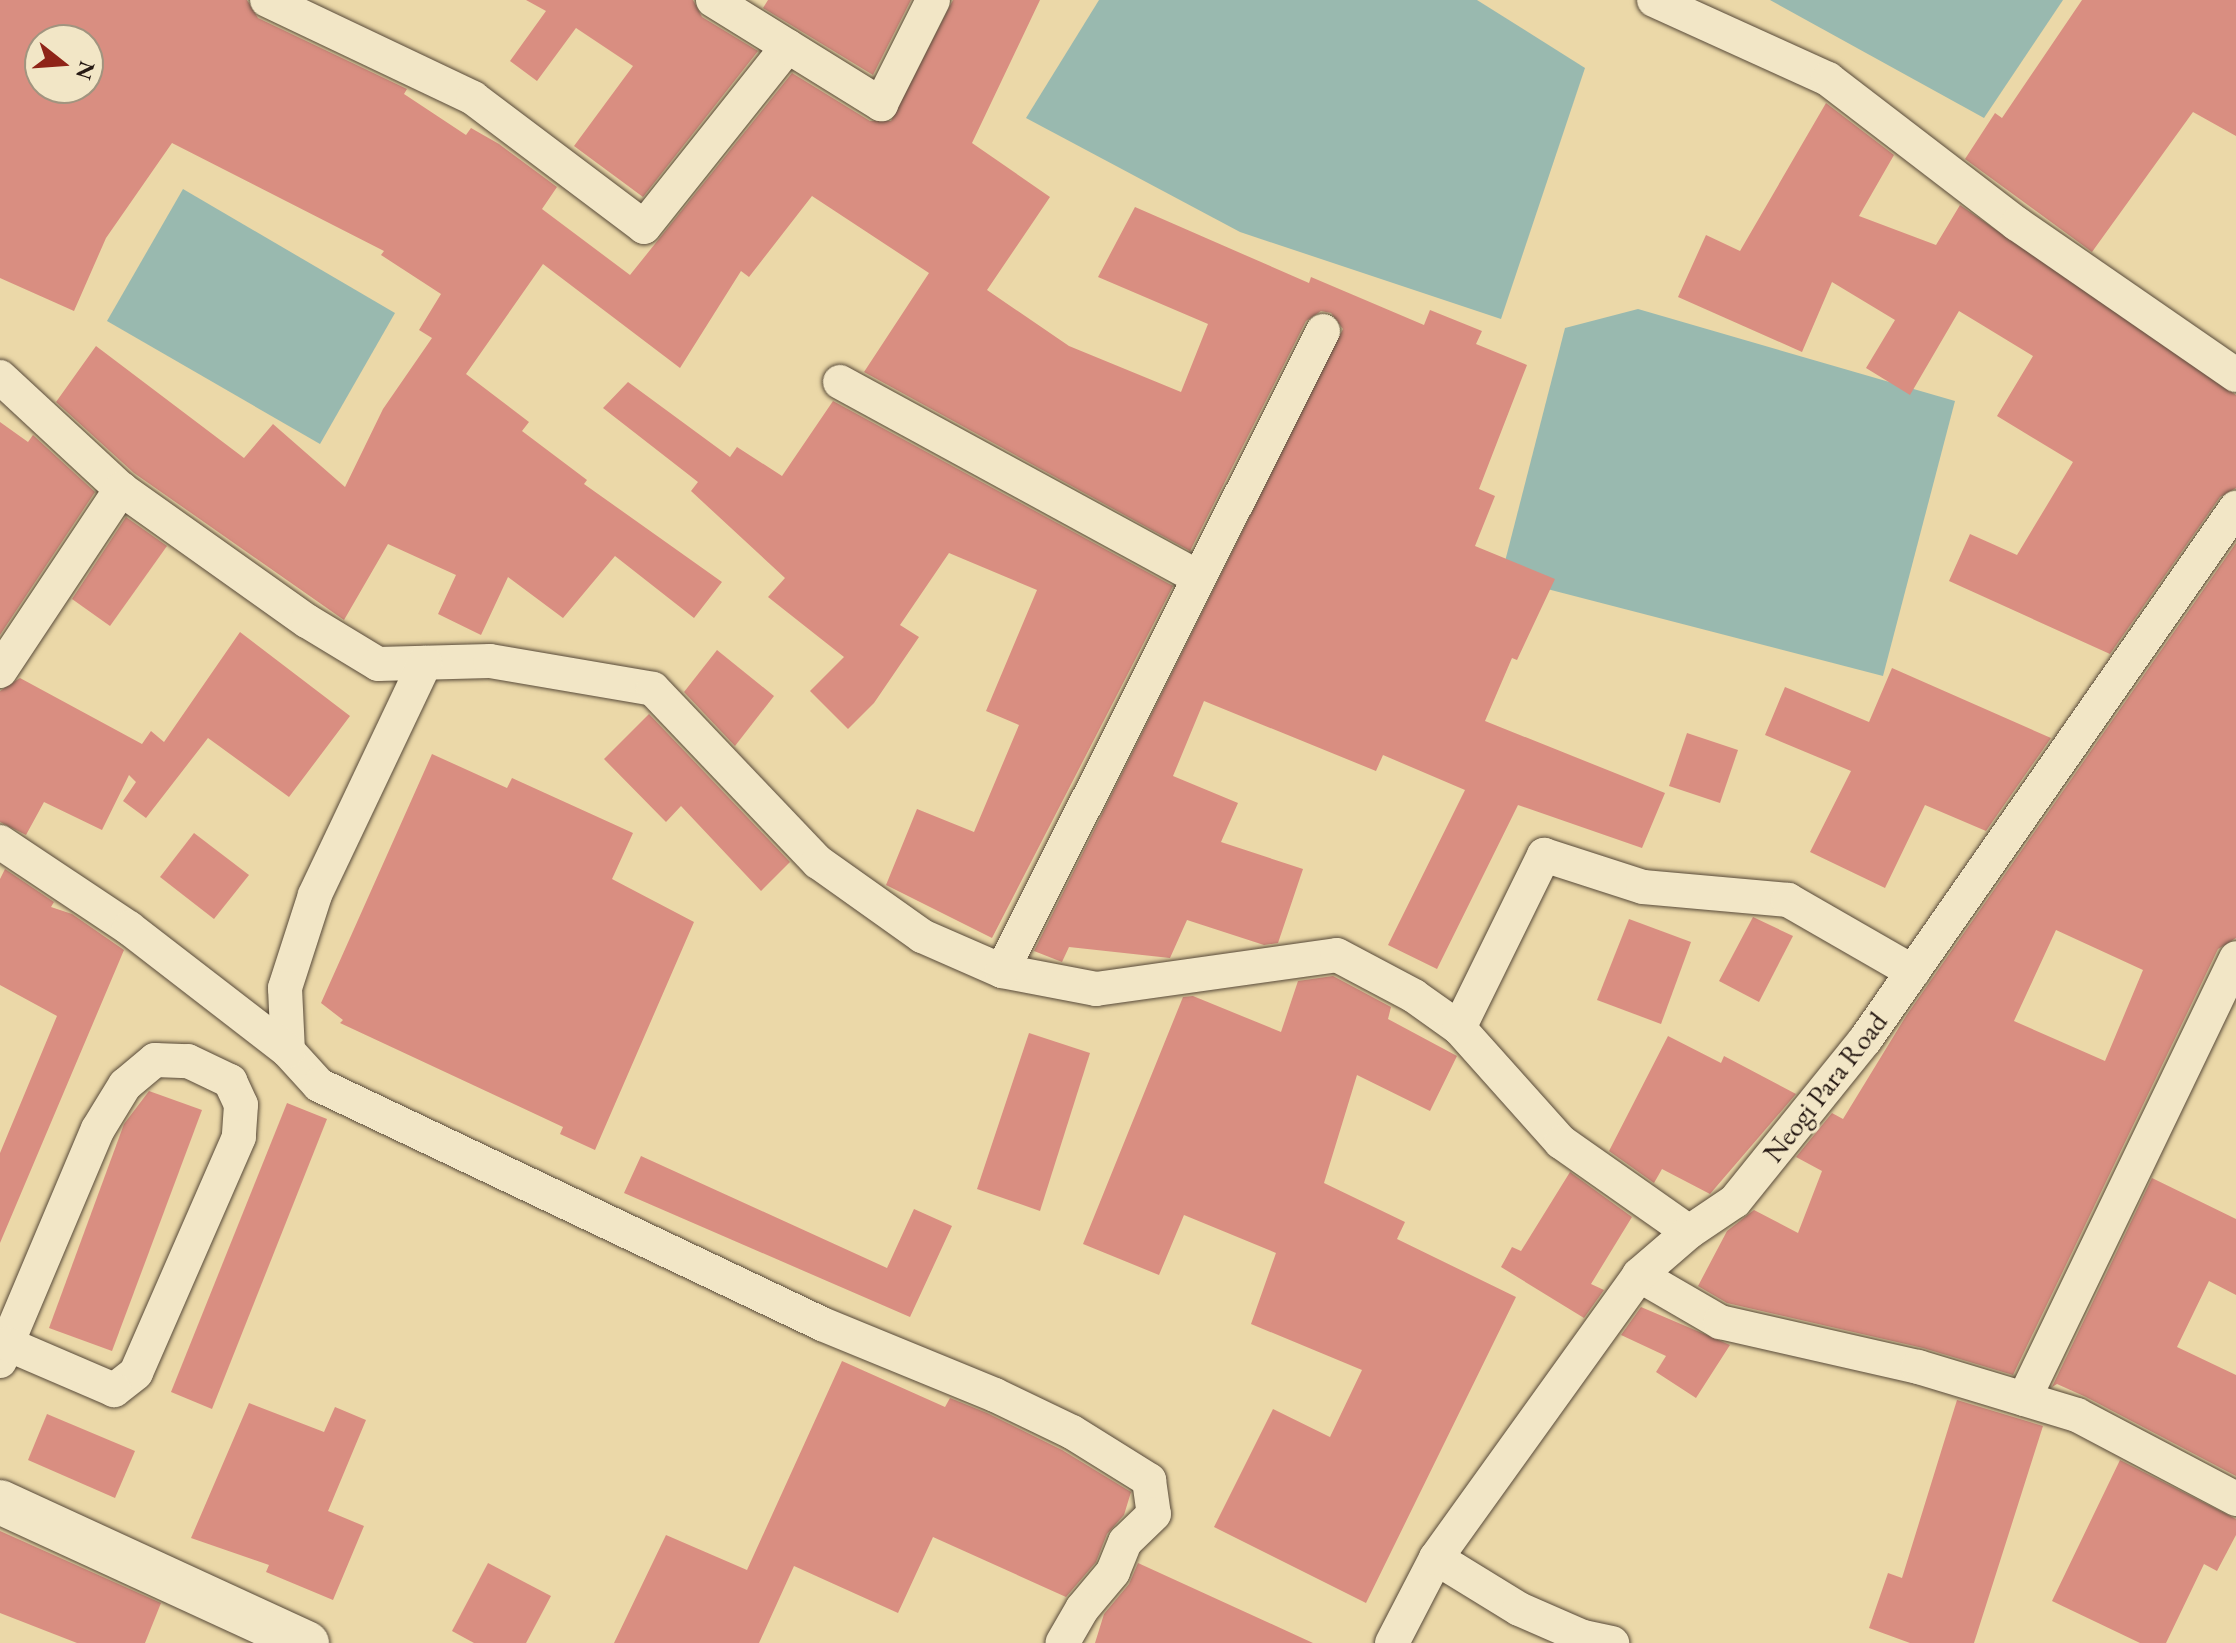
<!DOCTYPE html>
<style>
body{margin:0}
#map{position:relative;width:2236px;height:1643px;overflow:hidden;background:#ebd8a8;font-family:"EB Garamond",serif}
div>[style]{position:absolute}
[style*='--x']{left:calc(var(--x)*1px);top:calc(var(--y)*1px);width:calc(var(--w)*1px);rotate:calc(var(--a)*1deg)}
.water>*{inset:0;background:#99b9af}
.building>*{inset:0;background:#d98e81}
.roads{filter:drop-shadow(0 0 2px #584a39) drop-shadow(0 0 2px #584a39)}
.street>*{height:34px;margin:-17px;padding:0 17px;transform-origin:17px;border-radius:17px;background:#f2e6c6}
.secondary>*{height:44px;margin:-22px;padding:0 22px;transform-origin:22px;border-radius:22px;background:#f2e6c6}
span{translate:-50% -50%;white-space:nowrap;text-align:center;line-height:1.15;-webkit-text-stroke:6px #f2e6c6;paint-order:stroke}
.street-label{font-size:28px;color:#271a14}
.north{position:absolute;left:24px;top:24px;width:80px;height:80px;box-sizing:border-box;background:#f2e6c6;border:2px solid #a1947f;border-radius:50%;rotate:107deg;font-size:22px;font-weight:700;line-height:32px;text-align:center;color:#271a14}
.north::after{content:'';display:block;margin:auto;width:28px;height:36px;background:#8f2418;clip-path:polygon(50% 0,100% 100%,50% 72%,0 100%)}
</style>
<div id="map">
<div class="water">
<i style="clip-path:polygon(1099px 0,1477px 0,1585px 68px,1501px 319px,1240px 232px,1026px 118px)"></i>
<i style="clip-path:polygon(1770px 0,2063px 0,1984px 118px)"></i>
<i style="clip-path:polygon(183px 189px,395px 313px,320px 444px,107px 321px)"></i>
<i style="clip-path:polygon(1638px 309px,1955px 401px,1883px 676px,1501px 577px,1565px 328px)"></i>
</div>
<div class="building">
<i style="clip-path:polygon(evenodd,0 0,247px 0,258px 18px,407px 89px,404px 94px,466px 135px,471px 128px,499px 144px,557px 187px,542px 209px,630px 275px,792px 73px,870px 121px,891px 121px,953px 0,1040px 0,972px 143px,1050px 197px,987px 290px,1069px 346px,1181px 392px,1208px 324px,1098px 277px,1135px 207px,1309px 283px,1311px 277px,1424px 325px,1430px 310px,1482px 331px,1476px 344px,1527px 365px,1479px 489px,1495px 496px,1475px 546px,1555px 579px,1517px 660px,1512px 658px,1485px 721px,1665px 793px,1642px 848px,1518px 805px,1437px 969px,1388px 945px,1465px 790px,1383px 755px,1376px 771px,1204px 701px,1173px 776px,1238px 803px,1221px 842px,1303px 869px,1278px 943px,1264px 945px,1187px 920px,1170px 958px,1069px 947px,1062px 962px,1034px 951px,1343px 329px,1331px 313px,1321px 311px,1306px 321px,1190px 551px,864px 372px,929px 273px,812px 196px,749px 277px,741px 271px,680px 368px,543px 264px,466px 374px,529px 422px,522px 431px,587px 480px,584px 484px,722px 582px,694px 618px,615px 556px,563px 618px,508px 577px,481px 635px,438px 614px,456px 575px,388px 544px,344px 620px,134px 473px,56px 402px,96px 346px,244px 458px,273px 424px,345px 487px,383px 409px,432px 338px,419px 330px,441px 294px,381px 255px,384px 251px,172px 143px,106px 238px,74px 311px,0 278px,0 0,40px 40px,88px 40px,88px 88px,40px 88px,40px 40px)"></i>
<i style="clip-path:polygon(526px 0,693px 0,702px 17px,758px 51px,643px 197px,574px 146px,633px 66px,576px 28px,537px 81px,510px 61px,546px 11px)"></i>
<i style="clip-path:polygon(768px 0,911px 0,873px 75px,763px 8px)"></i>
<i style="clip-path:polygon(2082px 0,2236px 0,2236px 136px,2193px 112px,2092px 252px,1965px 159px,1995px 113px,2002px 118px)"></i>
<i style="clip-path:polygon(1826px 103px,1894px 155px,1859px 216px,1936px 245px,1960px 205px,2236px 395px,2236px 488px,2220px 497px,2110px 654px,1949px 581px,1970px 534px,2017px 555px,2073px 462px,1997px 416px,2033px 356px,1959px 311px,1910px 395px,1866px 368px,1895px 320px,1832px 282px,1802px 352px,1678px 297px,1706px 235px,1740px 251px)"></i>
<i style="clip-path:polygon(628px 382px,730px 457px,737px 447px,782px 476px,833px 401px,1173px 586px,992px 938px,886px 885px,917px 809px,974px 832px,1019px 725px,986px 711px,1037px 590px,949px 553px,900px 625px,919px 637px,874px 703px,848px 729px,810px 691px,844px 657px,768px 597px,785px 578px,691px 491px,698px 482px,603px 408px)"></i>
<i style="clip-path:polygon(0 422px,28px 442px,33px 435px,95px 492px,0 635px)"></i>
<i style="clip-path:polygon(126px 517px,167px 546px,110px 626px,72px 599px)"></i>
<i style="clip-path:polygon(evenodd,2236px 543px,2236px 938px,2218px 949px,2013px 1375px,1923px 1348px,1727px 1303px,1698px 1286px,1727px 1231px,1754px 1210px,1798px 1233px,1822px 1171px,1796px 1157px,1832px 1113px,1843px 1119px,1906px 1016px,2236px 543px,2056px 930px,2143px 970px,2105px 1061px,2014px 1021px,2056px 930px)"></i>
<i style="clip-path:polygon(240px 632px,350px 716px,289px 797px,208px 738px,146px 818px,123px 801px,136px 782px,129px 775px,102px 830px,44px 802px,26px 835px,0 822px,0 691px,20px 678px,142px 744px,151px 731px,164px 742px)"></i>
<i style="clip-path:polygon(717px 650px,774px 696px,735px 746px,684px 692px)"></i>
<i style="clip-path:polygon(1892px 668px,2051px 738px,1986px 831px,1925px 805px,1885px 888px,1810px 852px,1851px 771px,1765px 735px,1785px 687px,1869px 722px)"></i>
<i style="clip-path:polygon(649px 714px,790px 862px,761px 891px,681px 806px,666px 822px,604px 759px)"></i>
<i style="clip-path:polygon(1687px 733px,1738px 750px,1720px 803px,1669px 786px)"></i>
<i style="clip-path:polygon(432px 754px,507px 788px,512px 778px,633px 833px,612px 879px,694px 922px,595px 1150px,560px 1134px,563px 1127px,340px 1023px,343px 1020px,321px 1003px)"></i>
<i style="clip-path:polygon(194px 833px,249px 875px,214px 919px,160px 877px)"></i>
<i style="clip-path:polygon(5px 869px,54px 902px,51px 907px,72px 914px,124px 950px,0 1243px,0 1153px,57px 1016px,0 985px,0 879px)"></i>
<i style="clip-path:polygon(1753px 917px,1793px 936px,1759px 1002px,1719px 981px)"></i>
<i style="clip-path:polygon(1629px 919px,1691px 942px,1661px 1024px,1597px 1000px)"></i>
<i style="clip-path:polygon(1333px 976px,1391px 1007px,1388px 1019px,1457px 1056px,1430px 1111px,1357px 1075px,1324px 1183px,1405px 1222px,1397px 1239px,1516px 1297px,1366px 1603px,1214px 1527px,1273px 1409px,1330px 1437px,1362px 1370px,1251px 1324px,1276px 1253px,1184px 1215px,1159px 1275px,1083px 1244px,1183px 997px,1193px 996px,1281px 1032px,1298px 981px)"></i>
<i style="clip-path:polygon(1029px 1033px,1090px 1053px,1040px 1211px,977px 1189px)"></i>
<i style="clip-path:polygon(1668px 1036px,1721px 1063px,1724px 1056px,1796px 1094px,1710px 1194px,1662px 1169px,1654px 1183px,1609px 1151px)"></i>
<i style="clip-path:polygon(149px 1091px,202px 1110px,112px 1351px,49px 1328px,124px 1124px)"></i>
<i style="clip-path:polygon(287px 1103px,327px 1119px,212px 1409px,171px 1392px)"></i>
<i style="clip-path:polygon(641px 1156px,887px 1268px,914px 1209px,952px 1226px,910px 1317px,624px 1193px)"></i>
<i style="clip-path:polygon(1570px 1172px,1632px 1217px,1591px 1284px,1604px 1290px,1584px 1318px,1501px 1267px,1512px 1247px,1521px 1251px)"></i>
<i style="clip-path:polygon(2152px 1178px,2236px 1219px,2236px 1295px,2209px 1281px,2177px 1347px,2236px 1375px,2236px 1476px,2086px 1397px,2057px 1384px,2052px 1387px)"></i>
<i style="clip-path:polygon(1641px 1307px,1730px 1345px,1696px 1398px,1656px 1372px,1666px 1356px,1621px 1335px)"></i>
<i style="clip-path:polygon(842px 1361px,945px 1407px,950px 1398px,987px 1413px,1062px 1450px,1131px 1492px,1124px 1515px,1107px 1534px,1096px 1562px,1066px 1597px,933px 1537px,898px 1613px,794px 1566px,759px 1643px,614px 1643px,666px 1535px,747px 1570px)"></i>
<i style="clip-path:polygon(1957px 1400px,2043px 1426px,1974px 1643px,1910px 1643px,1869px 1628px,1888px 1573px,1902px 1578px)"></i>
<i style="clip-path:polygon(249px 1403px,324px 1432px,335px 1407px,366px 1420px,328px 1511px,364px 1526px,333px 1600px,266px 1572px,269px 1565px,191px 1538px)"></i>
<i style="clip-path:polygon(47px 1414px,135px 1451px,115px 1498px,28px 1460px)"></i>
<i style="clip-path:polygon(2120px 1460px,2236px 1519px,2236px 1535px,2217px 1571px,2204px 1564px,2166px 1643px,2140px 1643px,2052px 1601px)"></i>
<i style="clip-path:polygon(0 1531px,161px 1603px,145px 1643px,77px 1643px,0 1613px)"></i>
<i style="clip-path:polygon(488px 1563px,551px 1596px,526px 1643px,474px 1643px,452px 1631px)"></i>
<i style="clip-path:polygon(1138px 1563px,1313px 1643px,1095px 1643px,1104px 1614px,1129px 1584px)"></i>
</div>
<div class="roads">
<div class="street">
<i style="--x:267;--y:0;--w:228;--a:25.4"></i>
<i style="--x:473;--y:98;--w:214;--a:37"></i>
<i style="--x:644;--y:227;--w:231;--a:-51.5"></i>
<i style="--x:713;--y:0;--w:198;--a:31.8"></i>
<i style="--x:881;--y:104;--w:116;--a:-63.4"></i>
<i style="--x:1654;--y:0;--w:191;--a:24.4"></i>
<i style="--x:1828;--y:79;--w:238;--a:37.5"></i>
<i style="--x:2017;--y:224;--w:266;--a:34.6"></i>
<i style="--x:0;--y:377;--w:165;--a:42.8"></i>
<i style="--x:121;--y:489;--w:228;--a:35.4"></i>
<i style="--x:307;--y:621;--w:83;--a:31.2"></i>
<i style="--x:378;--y:664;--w:112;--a:-1.5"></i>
<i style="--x:490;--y:661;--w:165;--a:9.7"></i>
<i style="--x:653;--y:689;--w:239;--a:46.4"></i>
<i style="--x:818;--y:862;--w:128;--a:35.4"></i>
<i style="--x:922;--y:936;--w:87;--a:23.6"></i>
<i style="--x:1002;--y:971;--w:96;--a:10.8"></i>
<i style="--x:1096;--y:989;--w:243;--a:-8"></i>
<i style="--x:1337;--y:955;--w:87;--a:28"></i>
<i style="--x:1414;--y:996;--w:55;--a:35.4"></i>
<i style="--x:1459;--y:1028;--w:153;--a:48.2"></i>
<i style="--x:1561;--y:1142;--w:156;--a:35.1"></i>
<i style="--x:840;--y:382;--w:407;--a:28.6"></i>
<i style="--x:425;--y:663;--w:257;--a:115.4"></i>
<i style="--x:315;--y:895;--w:98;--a:107.9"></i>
<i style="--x:285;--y:988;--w:63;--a:87.3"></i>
<i style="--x:288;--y:1051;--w:46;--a:47.6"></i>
<i style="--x:319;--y:1085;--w:557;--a:25.41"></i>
<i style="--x:822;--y:1324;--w:187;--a:22.3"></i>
<i style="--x:995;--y:1395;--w:85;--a:25.7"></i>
<i style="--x:1072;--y:1432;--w:91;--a:31.9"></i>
<i style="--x:1149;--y:1480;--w:34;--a:82"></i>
<i style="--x:1154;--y:1514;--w:40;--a:136"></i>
<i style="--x:1125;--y:1542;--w:32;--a:112"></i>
<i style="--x:1113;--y:1572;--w:48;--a:130"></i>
<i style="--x:1082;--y:1609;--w:39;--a:120"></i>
<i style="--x:0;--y:671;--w:219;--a:-56.4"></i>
<i style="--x:0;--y:842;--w:155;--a:33.7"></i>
<i style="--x:129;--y:928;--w:201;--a:37.7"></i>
<i style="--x:1002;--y:971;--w:716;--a:-63.36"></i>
<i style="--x:1459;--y:1028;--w:193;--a:-63.8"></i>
<i style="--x:1544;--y:855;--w:104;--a:17.9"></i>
<i style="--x:1643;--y:887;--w:146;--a:5.1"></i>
<i style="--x:1788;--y:900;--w:144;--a:29.9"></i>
<i style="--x:1639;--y:1275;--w:94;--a:30.1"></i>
<i style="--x:1720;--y:1322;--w:203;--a:12.8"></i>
<i style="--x:1918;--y:1367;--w:166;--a:16.8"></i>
<i style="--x:2077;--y:1415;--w:180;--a:27.8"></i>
<i style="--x:0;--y:1361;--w:18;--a:-68"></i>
<i style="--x:7;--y:1344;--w:233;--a:-67.1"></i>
<i style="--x:98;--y:1129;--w:52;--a:-58.5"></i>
<i style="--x:125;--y:1085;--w:39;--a:-40"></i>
<i style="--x:155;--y:1060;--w:33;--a:2"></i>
<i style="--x:188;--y:1061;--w:47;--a:25.5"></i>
<i style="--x:230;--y:1081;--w:26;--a:65"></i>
<i style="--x:241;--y:1105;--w:32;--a:94"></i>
<i style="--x:239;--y:1137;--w:257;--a:113.6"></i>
<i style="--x:136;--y:1373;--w:28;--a:142"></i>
<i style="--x:114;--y:1390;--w:116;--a:-156.7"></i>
<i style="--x:2024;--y:1399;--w:489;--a:-64.3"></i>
<i style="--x:1436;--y:1558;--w:97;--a:31.6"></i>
<i style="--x:1519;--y:1609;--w:70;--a:23.6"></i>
<i style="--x:1583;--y:1637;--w:30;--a:12"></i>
<i style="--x:1392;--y:1643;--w:96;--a:-62.6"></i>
<i style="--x:1436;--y:1558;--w:348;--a:-54.3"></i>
<i style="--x:1639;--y:1275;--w:66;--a:-40.7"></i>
<i style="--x:1689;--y:1232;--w:55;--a:-34"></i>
<i style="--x:1735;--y:1201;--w:207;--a:-51.1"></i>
<i style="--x:1865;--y:1040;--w:649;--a:-55.11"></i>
</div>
<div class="secondary">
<i style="--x:0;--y:1502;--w:338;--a:24.7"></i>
</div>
</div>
<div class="street-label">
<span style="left:1825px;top:1087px;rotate:-52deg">Neogi Para Road</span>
</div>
<div class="north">N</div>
</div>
